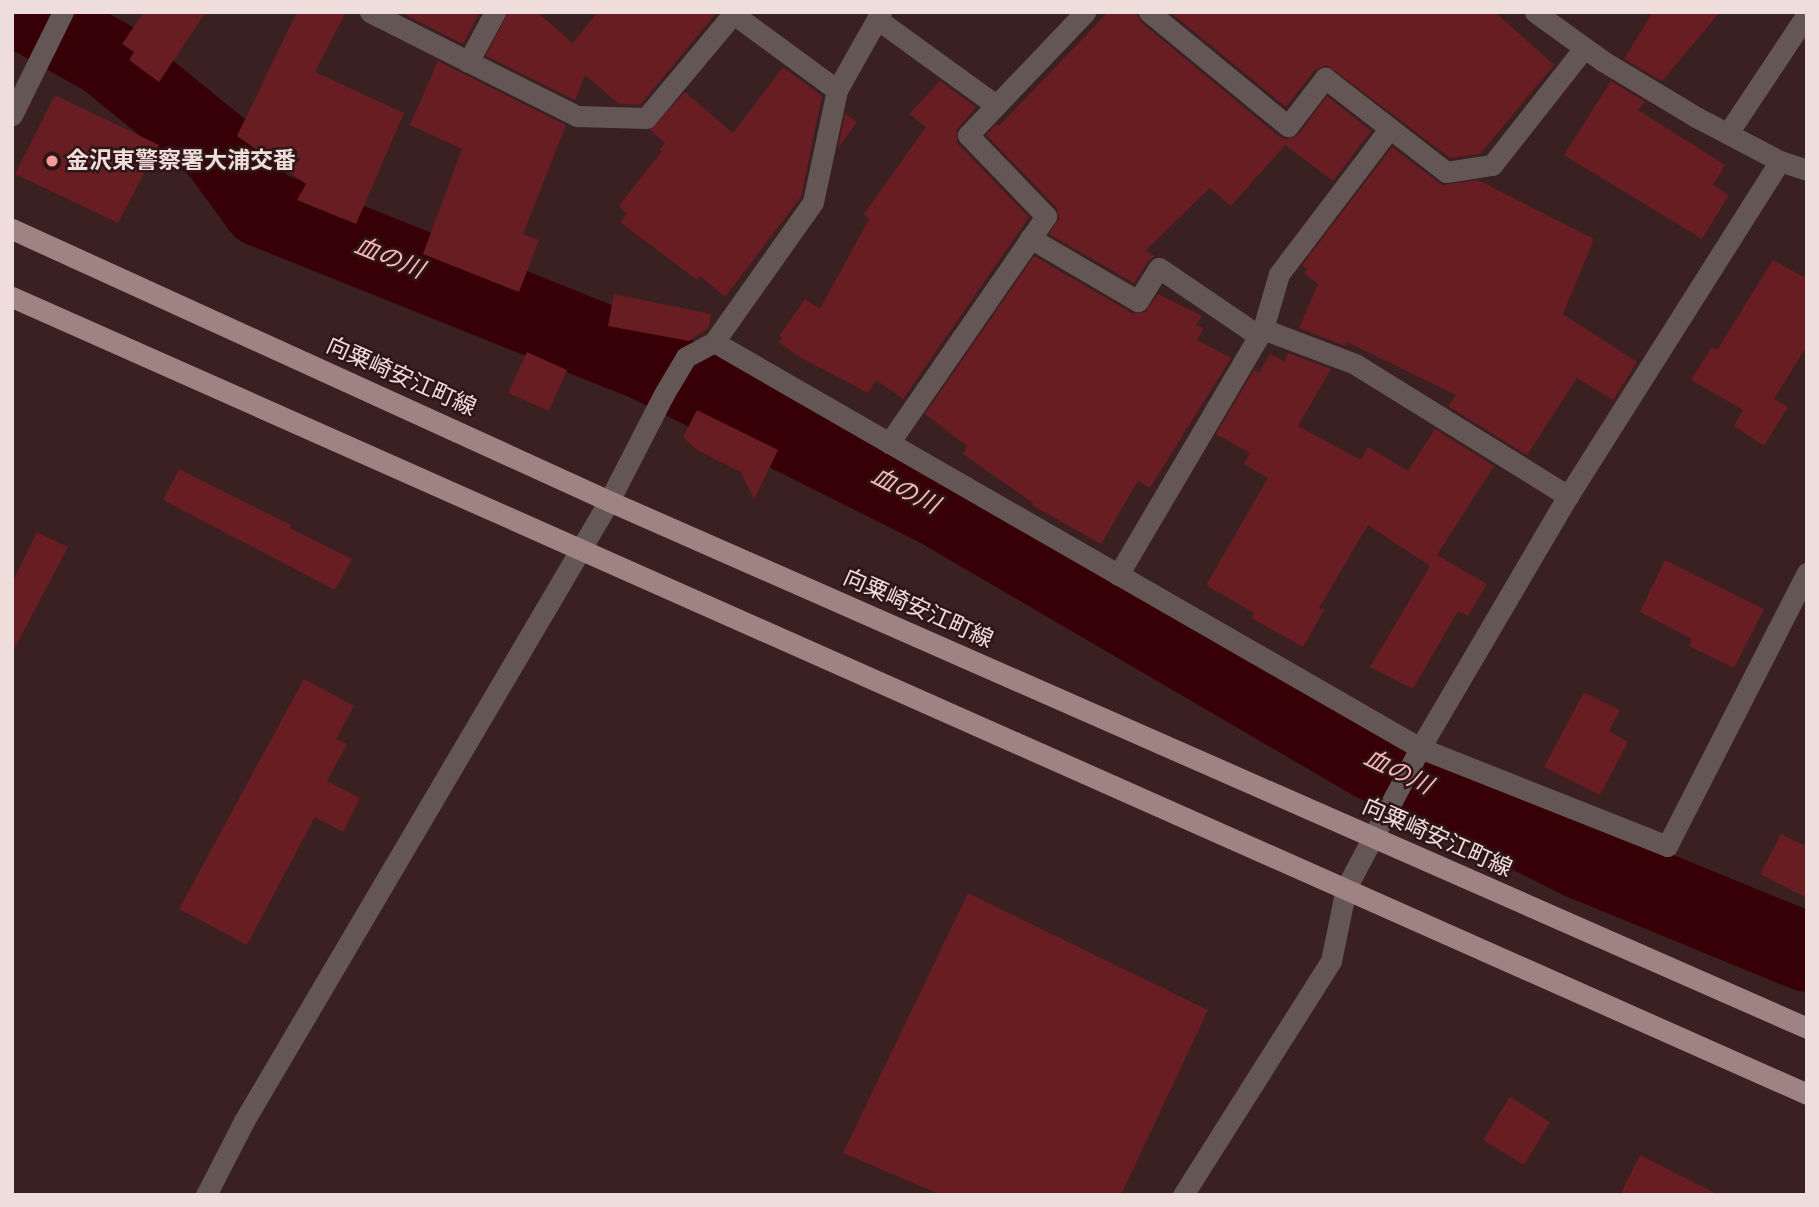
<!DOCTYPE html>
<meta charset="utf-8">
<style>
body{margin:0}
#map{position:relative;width:1819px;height:1207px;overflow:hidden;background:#3a2020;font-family:"Times New Roman","Noto Sans JP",serif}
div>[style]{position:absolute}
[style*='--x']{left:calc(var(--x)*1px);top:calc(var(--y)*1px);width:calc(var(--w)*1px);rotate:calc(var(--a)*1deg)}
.river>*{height:79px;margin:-39.5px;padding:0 39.5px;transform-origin:39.5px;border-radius:39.5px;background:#370007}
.building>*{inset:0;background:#681d22}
.minor>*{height:21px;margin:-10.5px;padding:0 10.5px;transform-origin:10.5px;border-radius:10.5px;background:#645655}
.major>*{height:21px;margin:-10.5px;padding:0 10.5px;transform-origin:10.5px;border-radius:10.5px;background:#9f8382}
.dots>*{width:19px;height:19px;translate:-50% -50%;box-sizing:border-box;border:4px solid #2f1616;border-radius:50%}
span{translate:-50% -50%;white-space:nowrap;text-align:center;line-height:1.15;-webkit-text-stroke:5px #2f1616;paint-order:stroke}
.poi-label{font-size:23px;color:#efdddc;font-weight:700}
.left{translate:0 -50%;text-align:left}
.street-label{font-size:23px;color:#efdddc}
.water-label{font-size:24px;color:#feb8b7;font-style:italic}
.frame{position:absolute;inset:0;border:14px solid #efdddc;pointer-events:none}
</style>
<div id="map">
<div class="river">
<i style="--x:26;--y:12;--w:92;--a:29.4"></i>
<i style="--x:106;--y:57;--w:144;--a:39.1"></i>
<i style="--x:218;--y:148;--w:73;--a:53.9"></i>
<i style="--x:261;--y:207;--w:417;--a:21.8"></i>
<i style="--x:648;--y:362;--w:322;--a:26.6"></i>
<i style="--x:936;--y:506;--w:506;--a:30.26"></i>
<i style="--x:1373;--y:761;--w:116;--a:23.9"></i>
<i style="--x:1479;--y:808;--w:113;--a:26.8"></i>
<i style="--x:1580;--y:859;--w:245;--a:22.3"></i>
</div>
<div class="building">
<i style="clip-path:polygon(144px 12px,206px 12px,159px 82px,129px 60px,134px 52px,122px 44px)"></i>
<i style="clip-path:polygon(297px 12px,346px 12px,315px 72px,404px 113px,356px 224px,297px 200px,306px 184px,237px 136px)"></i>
<i style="clip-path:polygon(400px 12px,480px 12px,463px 44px)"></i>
<i style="clip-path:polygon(508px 12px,537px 12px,573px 43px,598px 12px,717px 12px,640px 105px,619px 104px,585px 75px,575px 100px,486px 56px)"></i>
<i style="clip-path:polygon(1108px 12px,1136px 12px,1141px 22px,1280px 137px,1287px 139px,1298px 135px,1327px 96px,1371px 131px,1333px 181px,1285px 145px,1231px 206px,1210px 188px,1145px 251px,1155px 256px,1148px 261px,1134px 283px,1049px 234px,1059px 219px,1056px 207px,986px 135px,996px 124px,999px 126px)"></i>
<i style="clip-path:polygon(1170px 12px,1495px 12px,1554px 65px,1480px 154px,1450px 158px,1327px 65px,1315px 70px,1286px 107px)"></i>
<i style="clip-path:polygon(1653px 12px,1720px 12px,1662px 81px,1624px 59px)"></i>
<i style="clip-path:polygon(438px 61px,566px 125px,523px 234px,539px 240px,519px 292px,423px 254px,462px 149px,410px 125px)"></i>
<i style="clip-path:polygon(783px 67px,822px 96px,801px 197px,725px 297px,700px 276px,697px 280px,620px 222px,627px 214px,619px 206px,662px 151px,659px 150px,665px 143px,650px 130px,685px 92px,733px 133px)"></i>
<i style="clip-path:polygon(940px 81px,976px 107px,956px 131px,958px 144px,1029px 217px,903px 399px,876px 380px,868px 393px,796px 355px,779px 342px,782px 338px,779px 336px,805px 299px,820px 309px,869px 219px,864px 214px,926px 127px,909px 114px)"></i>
<i style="clip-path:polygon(1611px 81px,1645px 102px,1638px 110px,1725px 165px,1713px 185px,1729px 195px,1702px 239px,1564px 155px)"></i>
<i style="clip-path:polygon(55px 95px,159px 145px,118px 223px,15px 174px)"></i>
<i style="clip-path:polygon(845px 114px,857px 122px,838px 148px)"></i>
<i style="clip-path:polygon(1392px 147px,1442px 185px,1478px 180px,1594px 239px,1563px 314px,1637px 362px,1613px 400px,1577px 378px,1527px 455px,1448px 406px,1456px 395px,1347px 342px,1345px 346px,1299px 328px,1318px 284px,1304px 273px,1307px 269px,1302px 265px)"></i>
<i style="clip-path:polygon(1034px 256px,1132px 313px,1145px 312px,1158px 294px,1202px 316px,1196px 325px,1204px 328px,1197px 340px,1231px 358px,1150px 488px,1138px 481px,1101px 544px,1032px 505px,1033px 503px,963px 454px,967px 446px,925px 414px)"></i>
<i style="clip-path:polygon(1773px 260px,1807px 279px,1807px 346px,1774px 399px,1788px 407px,1764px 446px,1734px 426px,1743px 410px,1691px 380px,1712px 347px,1717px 350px)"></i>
<i style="clip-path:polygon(614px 294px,711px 314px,709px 327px,689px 341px,608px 326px)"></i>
<i style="clip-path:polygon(527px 352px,567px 370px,549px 411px,508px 393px)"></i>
<i style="clip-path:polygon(1288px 353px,1331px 369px,1298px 426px,1361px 460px,1368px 447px,1408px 471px,1435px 429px,1494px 466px,1437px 555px,1487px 584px,1468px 616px,1458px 611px,1413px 689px,1370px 667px,1430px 566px,1368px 525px,1319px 608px,1324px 610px,1303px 647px,1251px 618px,1254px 613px,1206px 585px,1268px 478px,1244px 464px,1250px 453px,1216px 434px,1254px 370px,1259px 373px,1270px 354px,1284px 361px)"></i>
<i style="clip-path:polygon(697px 410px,778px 450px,754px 500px,741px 472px,697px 450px,683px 437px)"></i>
<i style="clip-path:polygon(179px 469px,291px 525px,290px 528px,352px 559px,335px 590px,163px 500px)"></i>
<i style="clip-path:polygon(37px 532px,68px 547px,12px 653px,12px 583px)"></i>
<i style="clip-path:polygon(1665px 560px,1764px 609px,1734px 668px,1689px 646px,1692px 639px,1640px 612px)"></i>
<i style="clip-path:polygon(304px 679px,354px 706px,336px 739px,347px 744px,327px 781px,360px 798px,343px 832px,315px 817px,247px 945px,179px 909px)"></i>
<i style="clip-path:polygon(1584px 692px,1620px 710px,1609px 731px,1628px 742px,1600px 795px,1544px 767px)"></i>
<i style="clip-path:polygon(1781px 834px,1807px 847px,1807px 898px,1760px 874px)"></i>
<i style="clip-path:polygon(968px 893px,1208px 1010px,1121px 1195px,941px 1195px,843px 1153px)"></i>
<i style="clip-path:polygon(1510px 1097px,1550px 1122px,1524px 1165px,1483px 1140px)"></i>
<i style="clip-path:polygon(1640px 1155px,1719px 1195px,1620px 1195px)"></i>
</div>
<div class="minor">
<i style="--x:370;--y:12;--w:232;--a:26.7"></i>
<i style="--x:577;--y:116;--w:69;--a:1.7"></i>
<i style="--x:646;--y:118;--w:136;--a:-50.1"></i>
<i style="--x:1149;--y:12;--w:180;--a:39.4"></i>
<i style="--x:1288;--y:126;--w:61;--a:-52.4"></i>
<i style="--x:1325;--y:78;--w:153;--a:37.8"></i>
<i style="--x:1446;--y:172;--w:47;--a:-8.7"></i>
<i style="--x:1492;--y:165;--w:149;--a:-51.8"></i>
<i style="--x:1535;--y:12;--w:84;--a:35.8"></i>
<i style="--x:1603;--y:61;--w:111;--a:31"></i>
<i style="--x:1698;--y:118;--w:93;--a:27.7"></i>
<i style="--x:1780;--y:161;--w:28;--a:18"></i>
<i style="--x:877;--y:19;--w:147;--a:35.9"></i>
<i style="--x:468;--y:62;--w:57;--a:-61.6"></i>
<i style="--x:837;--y:90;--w:90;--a:-60.6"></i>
<i style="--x:12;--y:115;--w:115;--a:-63.7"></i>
<i style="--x:1728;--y:133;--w:143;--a:-56.4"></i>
<i style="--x:1030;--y:238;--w:125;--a:30.3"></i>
<i style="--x:1138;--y:301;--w:39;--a:-58"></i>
<i style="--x:1159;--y:268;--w:121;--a:34.2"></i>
<i style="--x:1263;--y:329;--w:98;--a:20.8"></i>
<i style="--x:1355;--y:364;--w:251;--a:31.8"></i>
<i style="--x:714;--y:342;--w:171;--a:-54.7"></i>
<i style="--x:813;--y:202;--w:115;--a:-77.9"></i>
<i style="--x:837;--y:90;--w:132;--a:-143.7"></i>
<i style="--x:889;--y:443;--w:276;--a:-55.3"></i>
<i style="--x:1046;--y:216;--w:112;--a:-133.9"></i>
<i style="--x:968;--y:135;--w:170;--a:-46.4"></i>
<i style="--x:1118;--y:575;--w:286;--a:-59.5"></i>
<i style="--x:1263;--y:329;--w:57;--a:-73.8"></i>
<i style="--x:1279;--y:274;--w:183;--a:-52.8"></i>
<i style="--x:206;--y:1195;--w:83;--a:-62.8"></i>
<i style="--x:244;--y:1121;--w:719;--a:-59.51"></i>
<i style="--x:609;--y:501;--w:120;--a:-62.8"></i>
<i style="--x:664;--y:394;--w:43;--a:-59.3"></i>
<i style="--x:686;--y:357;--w:32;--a:-28"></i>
<i style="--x:714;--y:342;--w:814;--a:29.9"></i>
<i style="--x:1420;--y:748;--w:266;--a:21.6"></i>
<i style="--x:1667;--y:846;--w:307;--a:-62.9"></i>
<i style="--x:1183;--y:1195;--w:277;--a:-57.7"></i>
<i style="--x:1331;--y:961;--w:75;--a:-78.4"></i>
<i style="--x:1346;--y:888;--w:158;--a:-62.1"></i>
<i style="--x:1420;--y:748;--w:292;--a:-59.6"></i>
<i style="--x:1568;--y:496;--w:396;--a:-57.7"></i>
</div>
<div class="major">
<i style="--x:12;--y:229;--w:656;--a:24.49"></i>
<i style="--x:609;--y:501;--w:1309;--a:23.74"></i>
<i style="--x:12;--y:297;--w:1964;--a:23.94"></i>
</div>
<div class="dots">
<i style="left:52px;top:161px;background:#f59b9a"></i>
</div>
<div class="poi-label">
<span class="left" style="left:66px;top:161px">金沢東警察署大浦交番</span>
</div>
<div class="street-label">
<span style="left:401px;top:377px;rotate:24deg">向粟崎安江町線</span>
<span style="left:918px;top:609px;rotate:24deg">向粟崎安江町線</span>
<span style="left:1437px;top:838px;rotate:24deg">向粟崎安江町線</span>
</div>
<div class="water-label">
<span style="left:389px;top:258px;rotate:22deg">血の川</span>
<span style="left:905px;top:491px;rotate:27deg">血の川</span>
<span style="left:1398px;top:772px;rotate:26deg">血の川</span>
</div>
<div class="frame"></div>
</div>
